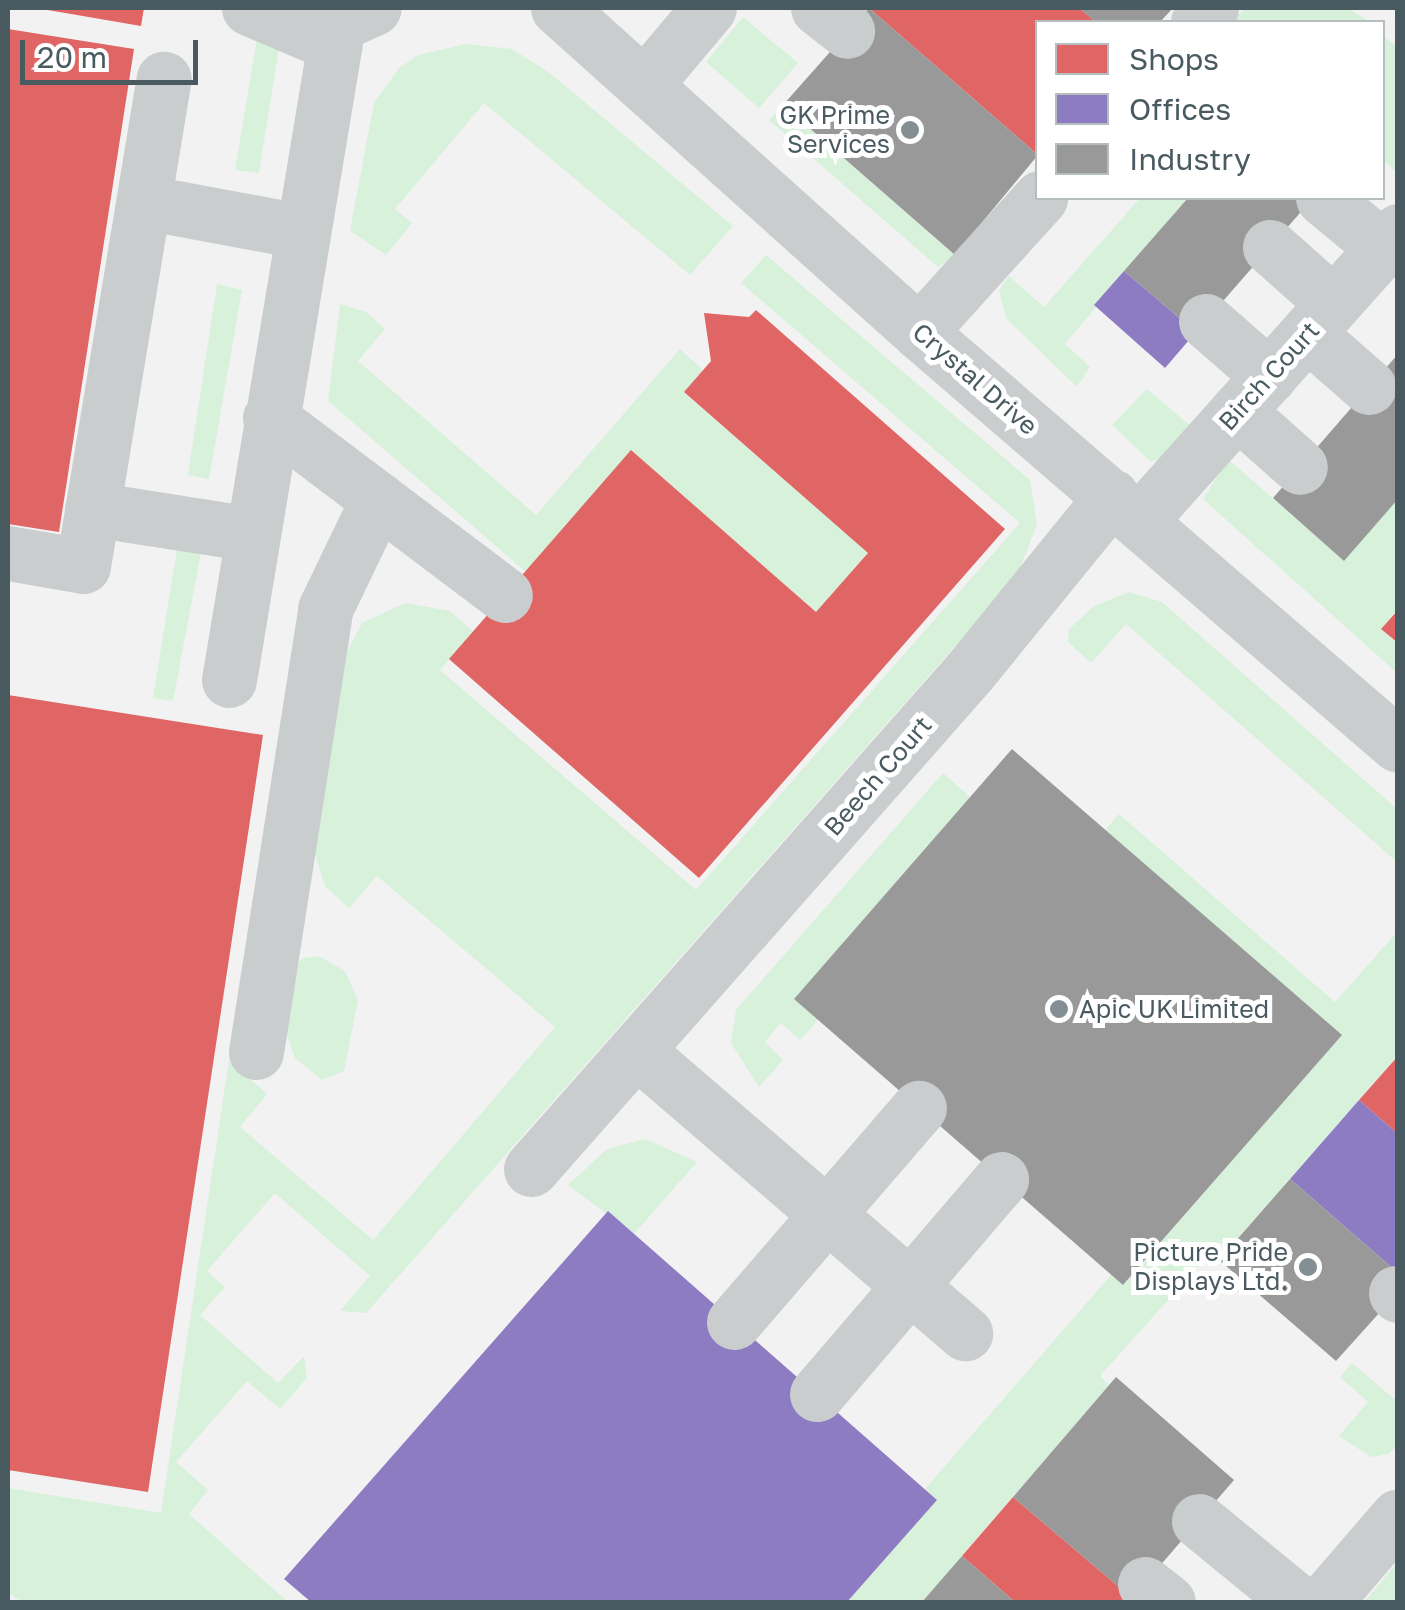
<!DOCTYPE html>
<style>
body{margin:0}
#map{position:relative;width:1405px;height:1610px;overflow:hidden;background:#f3f2f2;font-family:"Golos Text",sans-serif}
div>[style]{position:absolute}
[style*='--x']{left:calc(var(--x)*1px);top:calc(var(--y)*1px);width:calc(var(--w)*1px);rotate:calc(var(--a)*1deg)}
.green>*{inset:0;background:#d7f1db}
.shops>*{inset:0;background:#e06666}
.offices>*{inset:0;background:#8e7cc3}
.industry>*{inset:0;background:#999}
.minor>*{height:55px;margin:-27.5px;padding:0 27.5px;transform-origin:27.5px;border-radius:27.5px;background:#cacdce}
.dots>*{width:28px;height:28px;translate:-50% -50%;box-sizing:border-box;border:5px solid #fff;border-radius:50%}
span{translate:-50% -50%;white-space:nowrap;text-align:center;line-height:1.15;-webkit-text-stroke:10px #fff;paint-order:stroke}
.poi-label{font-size:25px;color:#495a60}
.right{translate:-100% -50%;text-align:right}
.left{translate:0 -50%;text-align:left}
.street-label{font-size:25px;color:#495a60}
.frame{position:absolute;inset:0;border:10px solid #495a60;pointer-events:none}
.legend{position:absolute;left:1035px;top:20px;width:350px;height:180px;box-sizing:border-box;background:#fff;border:2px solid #b6bdbf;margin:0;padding:12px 18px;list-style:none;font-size:30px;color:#495a60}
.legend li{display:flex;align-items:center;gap:20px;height:50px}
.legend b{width:50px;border:2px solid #b6bdbf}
.scale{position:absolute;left:20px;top:40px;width:178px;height:45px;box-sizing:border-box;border:5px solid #495a60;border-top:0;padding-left:12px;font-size:30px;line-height:35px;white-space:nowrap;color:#495a60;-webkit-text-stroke:8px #fff;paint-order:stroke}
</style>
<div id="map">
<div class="green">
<i style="clip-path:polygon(1245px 8px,1348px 8px,1370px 22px,1231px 22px)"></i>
<i style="clip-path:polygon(743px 17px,798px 63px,759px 108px,706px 62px)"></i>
<i style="clip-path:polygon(258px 32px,280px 41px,259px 173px,235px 170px)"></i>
<i style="clip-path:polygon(1382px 34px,1397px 48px,1397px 173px,1383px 160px)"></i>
<i style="clip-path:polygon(466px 44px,512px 49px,551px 74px,733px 226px,690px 275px,484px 103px,395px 209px,412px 223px,386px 255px,350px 231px,374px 103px,399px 68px,418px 55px)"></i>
<i style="clip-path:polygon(783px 105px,955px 255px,938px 267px,769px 120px)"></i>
<i style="clip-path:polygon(1140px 198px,1188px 198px,1065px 344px,1090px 367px,1077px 387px,1006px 318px,999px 290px,1009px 276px,1044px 307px)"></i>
<i style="clip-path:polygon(766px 255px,1030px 480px,1037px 524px,1017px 576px,366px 1313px,340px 1311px,370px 1276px,275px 1193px,207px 1271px,225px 1287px,200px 1315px,278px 1383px,304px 1356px,307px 1378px,280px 1409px,247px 1381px,176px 1462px,208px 1490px,189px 1514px,288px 1602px,23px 1602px,8px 1593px,8px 1488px,161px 1513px,229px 1060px,267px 1094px,240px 1127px,373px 1240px,555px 1027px,377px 876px,349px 908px,325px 886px,314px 851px,340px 665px,362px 623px,405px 603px,450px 611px,473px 631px,440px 670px,696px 890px,1020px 523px,741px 283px)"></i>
<i style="clip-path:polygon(217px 284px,242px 290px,209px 479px,188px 475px)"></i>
<i style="clip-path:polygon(340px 304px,366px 312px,385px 329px,358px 361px,536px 515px,680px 349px,703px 370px,684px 393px,868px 553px,816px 612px,631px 451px,526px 572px,328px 401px)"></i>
<i style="clip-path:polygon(1147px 389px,1192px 427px,1165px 459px,1150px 461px,1112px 425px)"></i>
<i style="clip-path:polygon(1228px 459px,1344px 561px,1397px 499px,1397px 610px,1381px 629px,1397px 643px,1397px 673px,1203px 499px)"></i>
<i style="clip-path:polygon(177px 549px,201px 553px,173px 701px,153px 698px)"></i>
<i style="clip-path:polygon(1129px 592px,1162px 602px,1397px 809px,1397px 862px,1126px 624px,1091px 663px,1068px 642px,1069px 629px,1094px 606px)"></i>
<i style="clip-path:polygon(943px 773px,970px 797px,794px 999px,819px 1019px,800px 1040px,781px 1023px,765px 1042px,783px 1060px,759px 1087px,731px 1043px,736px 1010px)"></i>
<i style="clip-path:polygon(1119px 814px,1335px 1002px,1397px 932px,1397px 1056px,1229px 1248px,1220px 1242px,1100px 1376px,1109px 1385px,922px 1602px,847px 1602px,937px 1500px,925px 1489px,1111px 1275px,1124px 1285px,1341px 1035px,1105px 830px)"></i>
<i style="clip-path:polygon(319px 956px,345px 971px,358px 1000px,344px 1071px,322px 1080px,295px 1058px,281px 1018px,289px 973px,303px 958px)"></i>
<i style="clip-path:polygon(645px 1139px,697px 1162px,634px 1234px,568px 1185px,607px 1149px)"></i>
<i style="clip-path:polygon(1352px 1363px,1394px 1399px,1397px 1395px,1397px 1446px,1388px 1454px,1371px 1457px,1339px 1436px,1368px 1402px,1340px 1377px)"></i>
<i style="clip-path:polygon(1397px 1563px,1397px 1602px,1364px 1602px)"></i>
</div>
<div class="shops">
<i style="clip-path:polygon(36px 8px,144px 8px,141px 26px)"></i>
<i style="clip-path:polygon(869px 8px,1079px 8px,1096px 22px,1038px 22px,1038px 155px)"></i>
<i style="clip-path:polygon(8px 29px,134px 49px,59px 532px,8px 524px)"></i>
<i style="clip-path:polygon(756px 310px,1005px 529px,699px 878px,449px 659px,631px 450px,816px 612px,868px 553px,684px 392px,711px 361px,704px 313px,749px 317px)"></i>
<i style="clip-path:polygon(1398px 610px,1398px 643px,1381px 629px)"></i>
<i style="clip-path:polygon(8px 695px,263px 735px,148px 1492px,8px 1470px)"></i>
<i style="clip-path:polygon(1398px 1056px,1398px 1134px,1359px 1100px)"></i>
<i style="clip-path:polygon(1013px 1497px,1132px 1598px,1128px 1602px,1015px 1602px,962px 1556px)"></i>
</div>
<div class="offices">
<i style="clip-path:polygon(1124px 271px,1196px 332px,1165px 368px,1094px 305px)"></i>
<i style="clip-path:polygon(1359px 1100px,1398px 1134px,1398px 1273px,1290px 1179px)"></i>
<i style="clip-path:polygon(608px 1211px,937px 1500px,847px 1602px,311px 1602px,284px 1579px)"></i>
</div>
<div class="industry">
<i style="clip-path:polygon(869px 8px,1038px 155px,955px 255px,783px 105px)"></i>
<i style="clip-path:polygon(1079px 8px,1173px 8px,1160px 22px,1096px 22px)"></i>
<i style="clip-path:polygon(1188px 198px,1313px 198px,1196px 332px,1124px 271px)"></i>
<i style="clip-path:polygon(1398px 354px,1398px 499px,1344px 561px,1273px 498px)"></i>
<i style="clip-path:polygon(1012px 749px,1342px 1035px,1123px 1285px,794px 999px)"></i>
<i style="clip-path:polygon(1290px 1179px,1398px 1273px,1398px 1292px,1336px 1361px,1219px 1260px)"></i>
<i style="clip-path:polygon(1116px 1377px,1234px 1480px,1132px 1598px,1013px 1497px)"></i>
<i style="clip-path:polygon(962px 1556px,1015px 1602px,922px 1602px)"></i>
</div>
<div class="minor">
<i style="--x:249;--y:8;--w:92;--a:23"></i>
<i style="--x:558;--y:8;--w:485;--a:41.9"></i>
<i style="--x:919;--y:332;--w:632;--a:40.77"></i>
<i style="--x:818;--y:8;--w:37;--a:38"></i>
<i style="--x:1198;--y:22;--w:19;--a:-47"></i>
<i style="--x:645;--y:84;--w:99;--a:-49.9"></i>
<i style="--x:1323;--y:198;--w:78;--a:39.8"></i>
<i style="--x:144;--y:202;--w:159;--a:10.5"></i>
<i style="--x:1270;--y:247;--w:84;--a:41.6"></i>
<i style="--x:1206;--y:321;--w:84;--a:41.1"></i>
<i style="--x:919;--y:332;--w:181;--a:-47.9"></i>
<i style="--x:1307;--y:333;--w:82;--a:41.1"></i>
<i style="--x:1237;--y:411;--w:84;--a:41.6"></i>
<i style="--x:270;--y:418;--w:294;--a:37"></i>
<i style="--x:92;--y:509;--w:161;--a:8.9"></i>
<i style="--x:1139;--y:521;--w:389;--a:-48.2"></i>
<i style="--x:8;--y:553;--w:76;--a:9.8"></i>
<i style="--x:83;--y:566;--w:494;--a:-80.6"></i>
<i style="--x:229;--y:680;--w:665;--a:-80.57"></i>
<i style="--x:338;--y:24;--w:39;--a:-24"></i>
<i style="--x:637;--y:1051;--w:433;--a:40.7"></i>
<i style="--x:256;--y:1052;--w:448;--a:-81.1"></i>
<i style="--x:325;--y:609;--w:122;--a:-64.3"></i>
<i style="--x:531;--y:1169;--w:664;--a:-48.6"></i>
<i style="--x:970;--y:671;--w:225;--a:-50.9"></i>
<i style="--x:1396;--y:1293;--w:3;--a:45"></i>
<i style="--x:734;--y:1322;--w:283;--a:-49.2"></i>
<i style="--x:817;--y:1394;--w:283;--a:-49.4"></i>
<i style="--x:1199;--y:1521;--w:128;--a:39.3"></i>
<i style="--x:1145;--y:1584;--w:29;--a:38"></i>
<i style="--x:1324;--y:1602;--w:113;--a:-49.3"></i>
</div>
<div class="dots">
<i style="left:910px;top:130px;background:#848f93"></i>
<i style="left:1059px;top:1009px;background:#848f93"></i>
<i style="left:1308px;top:1267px;background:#848f93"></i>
</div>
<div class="poi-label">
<span class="right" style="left:890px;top:130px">GK Prime<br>Services</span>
<span class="left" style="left:1079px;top:1009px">Apic UK Limited</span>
<span class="right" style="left:1288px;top:1267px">Picture Pride<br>Displays Ltd.</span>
</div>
<div class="street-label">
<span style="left:1269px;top:376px;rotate:-48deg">Birch Court</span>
<span style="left:975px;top:379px;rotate:41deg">Crystal Drive</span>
<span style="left:878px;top:776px;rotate:-49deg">Beech Court</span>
</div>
<div class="frame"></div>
<ul class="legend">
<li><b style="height:28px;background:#e06666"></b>Shops</li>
<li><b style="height:28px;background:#8e7cc3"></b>Offices</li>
<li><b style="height:28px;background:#999"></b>Industry</li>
</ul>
<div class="scale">20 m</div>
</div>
